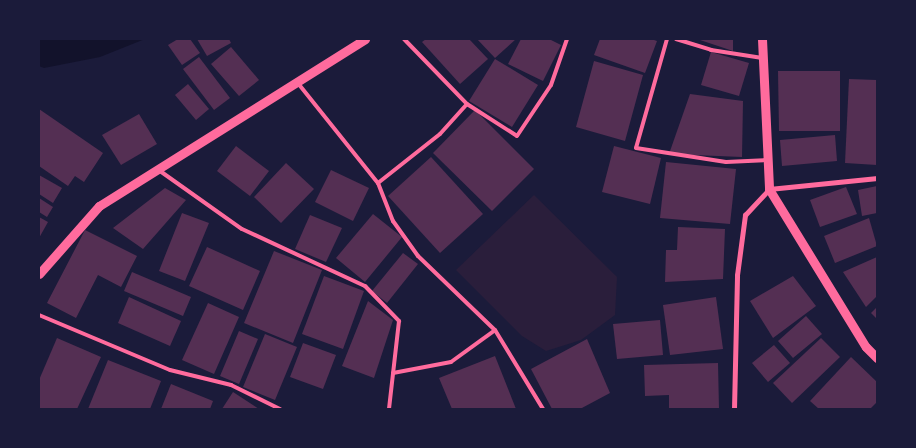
<!DOCTYPE html>
<style>
body{margin:0}
#map{position:relative;width:916px;height:448px;overflow:hidden;background:#1b1b3a;font-family:Barlow,sans-serif}
div>[style]{position:absolute}
[style*='--x']{left:calc(var(--x)*1px);top:calc(var(--y)*1px);width:calc(var(--w)*1px);rotate:calc(var(--a)*1deg)}
.green>*{inset:0;background:#2a1e3b}
.water>*{inset:0;background:#12122b}
.building>*{inset:0;background:#542f53}
.service>*{height:4px;margin:-2px;padding:0 2px;transform-origin:2px;border-radius:2px;background:#ff6b9d}
.minor>*{height:5px;margin:-2.5px;padding:0 2.5px;transform-origin:2.5px;border-radius:2.5px;background:#ff6b9d}
.tertiary>*{height:9px;margin:-4.5px;padding:0 4.5px;transform-origin:4.5px;border-radius:4.5px;background:#ff6b9d}
span{translate:-50% -50%;white-space:nowrap;text-align:center;line-height:1.15;-webkit-text-stroke:5px #1b1b3a;paint-order:stroke}
.frame{position:absolute;inset:0;border:40px solid #1b1b3a;pointer-events:none}
</style>
<div id="map">
<div class="green">
<i style="clip-path:polygon(534px 195px,617px 277px,615px 315px,581px 340px,546px 351px,522px 336px,456px 270px)"></i>
</div>
<div class="water">
<i style="clip-path:polygon(39px 39px,145px 39px,100px 57px,44px 68px,39px 66px)"></i>
</div>
<div class="building">
<i style="clip-path:polygon(178px 39px,190px 39px,200px 53px,182px 65px,168px 45px)"></i>
<i style="clip-path:polygon(197px 39px,229px 39px,231px 43px,207px 56px)"></i>
<i style="clip-path:polygon(426px 39px,469px 39px,488px 59px,460px 84px,422px 42px)"></i>
<i style="clip-path:polygon(477px 39px,516px 39px,495px 58px)"></i>
<i style="clip-path:polygon(521px 39px,549px 39px,561px 45px,543px 81px,508px 64px)"></i>
<i style="clip-path:polygon(600px 39px,651px 39px,657px 41px,645px 73px,594px 55px)"></i>
<i style="clip-path:polygon(697px 39px,733px 39px,733px 51px)"></i>
<i style="clip-path:polygon(231px 47px,259px 80px,239px 96px,211px 64px)"></i>
<i style="clip-path:polygon(711px 52px,749px 63px,739px 96px,701px 85px)"></i>
<i style="clip-path:polygon(199px 57px,230px 98px,214px 110px,183px 69px)"></i>
<i style="clip-path:polygon(495px 59px,538px 85px,512px 127px,469px 101px)"></i>
<i style="clip-path:polygon(594px 61px,643px 75px,625px 141px,576px 127px)"></i>
<i style="clip-path:polygon(778px 71px,840px 71px,840px 131px,779px 131px)"></i>
<i style="clip-path:polygon(849px 79px,877px 80px,877px 165px,845px 163px)"></i>
<i style="clip-path:polygon(188px 84px,209px 109px,196px 120px,175px 95px)"></i>
<i style="clip-path:polygon(690px 94px,743px 101px,742px 157px,669px 154px)"></i>
<i style="clip-path:polygon(39px 109px,103px 153px,84px 182px,75px 176px,68px 186px,39px 166px)"></i>
<i style="clip-path:polygon(475px 110px,534px 169px,492px 211px,433px 153px)"></i>
<i style="clip-path:polygon(139px 114px,157px 144px,121px 165px,102px 135px)"></i>
<i style="clip-path:polygon(835px 135px,837px 161px,782px 166px,780px 140px)"></i>
<i style="clip-path:polygon(236px 146px,269px 171px,250px 196px,217px 171px)"></i>
<i style="clip-path:polygon(614px 146px,661px 158px,650px 204px,602px 192px)"></i>
<i style="clip-path:polygon(431px 157px,483px 214px,440px 253px,388px 196px)"></i>
<i style="clip-path:polygon(666px 162px,736px 169px,730px 224px,660px 218px)"></i>
<i style="clip-path:polygon(286px 163px,314px 189px,281px 223px,254px 197px)"></i>
<i style="clip-path:polygon(331px 170px,369px 188px,353px 221px,315px 202px)"></i>
<i style="clip-path:polygon(39px 175px,62px 188px,53px 203px,39px 194px)"></i>
<i style="clip-path:polygon(877px 186px,877px 213px,862px 216px,858px 190px)"></i>
<i style="clip-path:polygon(846px 187px,857px 214px,820px 227px,810px 200px)"></i>
<i style="clip-path:polygon(165px 188px,186px 200px,143px 249px,113px 228px)"></i>
<i style="clip-path:polygon(39px 198px,53px 207px,47px 217px,39px 212px)"></i>
<i style="clip-path:polygon(182px 213px,209px 223px,185px 281px,159px 271px)"></i>
<i style="clip-path:polygon(373px 214px,402px 237px,365px 282px,336px 258px)"></i>
<i style="clip-path:polygon(310px 215px,342px 228px,326px 262px,295px 249px)"></i>
<i style="clip-path:polygon(39px 217px,48px 222px,39px 238px)"></i>
<i style="clip-path:polygon(869px 218px,877px 246px,835px 263px,824px 236px)"></i>
<i style="clip-path:polygon(678px 227px,725px 229px,723px 279px,665px 282px,666px 250px,677px 250px)"></i>
<i style="clip-path:polygon(85px 230px,137px 256px,121px 287px,98px 275px,76px 318px,47px 303px)"></i>
<i style="clip-path:polygon(207px 247px,260px 271px,243px 310px,189px 286px)"></i>
<i style="clip-path:polygon(274px 251px,322px 270px,293px 343px,244px 323px)"></i>
<i style="clip-path:polygon(403px 253px,418px 264px,387px 303px,372px 291px)"></i>
<i style="clip-path:polygon(877px 257px,877px 296px,866px 307px,843px 272px)"></i>
<i style="clip-path:polygon(132px 272px,191px 297px,183px 316px,124px 291px)"></i>
<i style="clip-path:polygon(324px 276px,364px 291px,343px 349px,302px 334px)"></i>
<i style="clip-path:polygon(793px 276px,816px 306px,773px 338px,750px 301px)"></i>
<i style="clip-path:polygon(129px 297px,181px 321px,170px 346px,118px 323px)"></i>
<i style="clip-path:polygon(716px 297px,723px 349px,670px 355px,663px 305px)"></i>
<i style="clip-path:polygon(368px 301px,393px 320px,374px 378px,342px 366px)"></i>
<i style="clip-path:polygon(208px 303px,239px 317px,214px 374px,182px 360px)"></i>
<i style="clip-path:polygon(877px 307px,877px 319px,871px 313px)"></i>
<i style="clip-path:polygon(806px 316px,822px 334px,793px 358px,778px 341px)"></i>
<i style="clip-path:polygon(660px 320px,663px 355px,617px 359px,613px 324px)"></i>
<i style="clip-path:polygon(239px 331px,258px 339px,239px 384px,220px 376px)"></i>
<i style="clip-path:polygon(265px 334px,297px 347px,275px 400px,243px 387px)"></i>
<i style="clip-path:polygon(57px 338px,101px 357px,77px 409px,39px 409px,39px 380px)"></i>
<i style="clip-path:polygon(821px 338px,840px 357px,792px 403px,773px 383px)"></i>
<i style="clip-path:polygon(587px 339px,610px 393px,580px 409px,552px 409px,531px 369px)"></i>
<i style="clip-path:polygon(303px 343px,336px 355px,323px 389px,290px 377px)"></i>
<i style="clip-path:polygon(774px 345px,790px 363px,768px 382px,752px 363px)"></i>
<i style="clip-path:polygon(495px 356px,516px 409px,452px 409px,439px 378px)"></i>
<i style="clip-path:polygon(851px 357px,877px 382px,877px 402px,870px 409px,819px 409px,810px 401px)"></i>
<i style="clip-path:polygon(108px 360px,161px 381px,150px 409px,88px 409px)"></i>
<i style="clip-path:polygon(718px 363px,719px 409px,669px 409px,669px 395px,645px 396px,644px 365px)"></i>
<i style="clip-path:polygon(171px 384px,213px 401px,210px 409px,161px 409px)"></i>
<i style="clip-path:polygon(233px 392px,259px 409px,222px 409px)"></i>
</div>
<div class="service">
<i style="--x:404;--y:39;--w:91;--a:45.9"></i>
<i style="--x:467;--y:104;--w:59;--a:32.6"></i>
<i style="--x:517;--y:136;--w:61;--a:-56.3"></i>
<i style="--x:551;--y:85;--w:49;--a:-70.8"></i>
<i style="--x:667;--y:39;--w:113;--a:105.9"></i>
<i style="--x:636;--y:148;--w:91;--a:8.8"></i>
<i style="--x:726;--y:162;--w:42;--a:-2.7"></i>
<i style="--x:676;--y:39;--w:37;--a:17"></i>
<i style="--x:711;--y:50;--w:52;--a:8.9"></i>
<i style="--x:297;--y:82;--w:129;--a:51.3"></i>
<i style="--x:378;--y:183;--w:41;--a:68.5"></i>
<i style="--x:393;--y:221;--w:43;--a:54.5"></i>
<i style="--x:418;--y:256;--w:107;--a:43.9"></i>
<i style="--x:495;--y:330;--w:92;--a:58.7"></i>
<i style="--x:160;--y:171;--w:100;--a:35.3"></i>
<i style="--x:242;--y:229;--w:136;--a:24.9"></i>
<i style="--x:365;--y:286;--w:49;--a:45.8"></i>
<i style="--x:399;--y:321;--w:89;--a:96.5"></i>
<i style="--x:378;--y:183;--w:79;--a:-38.3"></i>
<i style="--x:440;--y:134;--w:40;--a:-48"></i>
<i style="--x:39;--y:315;--w:142;--a:22.8"></i>
<i style="--x:170;--y:370;--w:63;--a:13.8"></i>
<i style="--x:231;--y:385;--w:55;--a:26.1"></i>
<i style="--x:393;--y:373;--w:59;--a:-10.7"></i>
<i style="--x:451;--y:362;--w:54;--a:-36"></i>
</div>
<div class="minor">
<i style="--x:734;--y:409;--w:134;--a:-88.7"></i>
<i style="--x:737;--y:275;--w:61;--a:-82.4"></i>
<i style="--x:745;--y:215;--w:35;--a:-47"></i>
<i style="--x:769;--y:189;--w:109;--a:-5.8"></i>
</div>
<div class="tertiary">
<i style="--x:762;--y:39;--w:150;--a:87.3"></i>
<i style="--x:769;--y:189;--w:185;--a:58.5"></i>
<i style="--x:866;--y:347;--w:16;--a:45"></i>
<i style="--x:39;--y:274;--w:91;--a:-48.6"></i>
<i style="--x:99;--y:206;--w:314;--a:-32.1"></i>
</div>
<div class="frame"></div>
</div>
